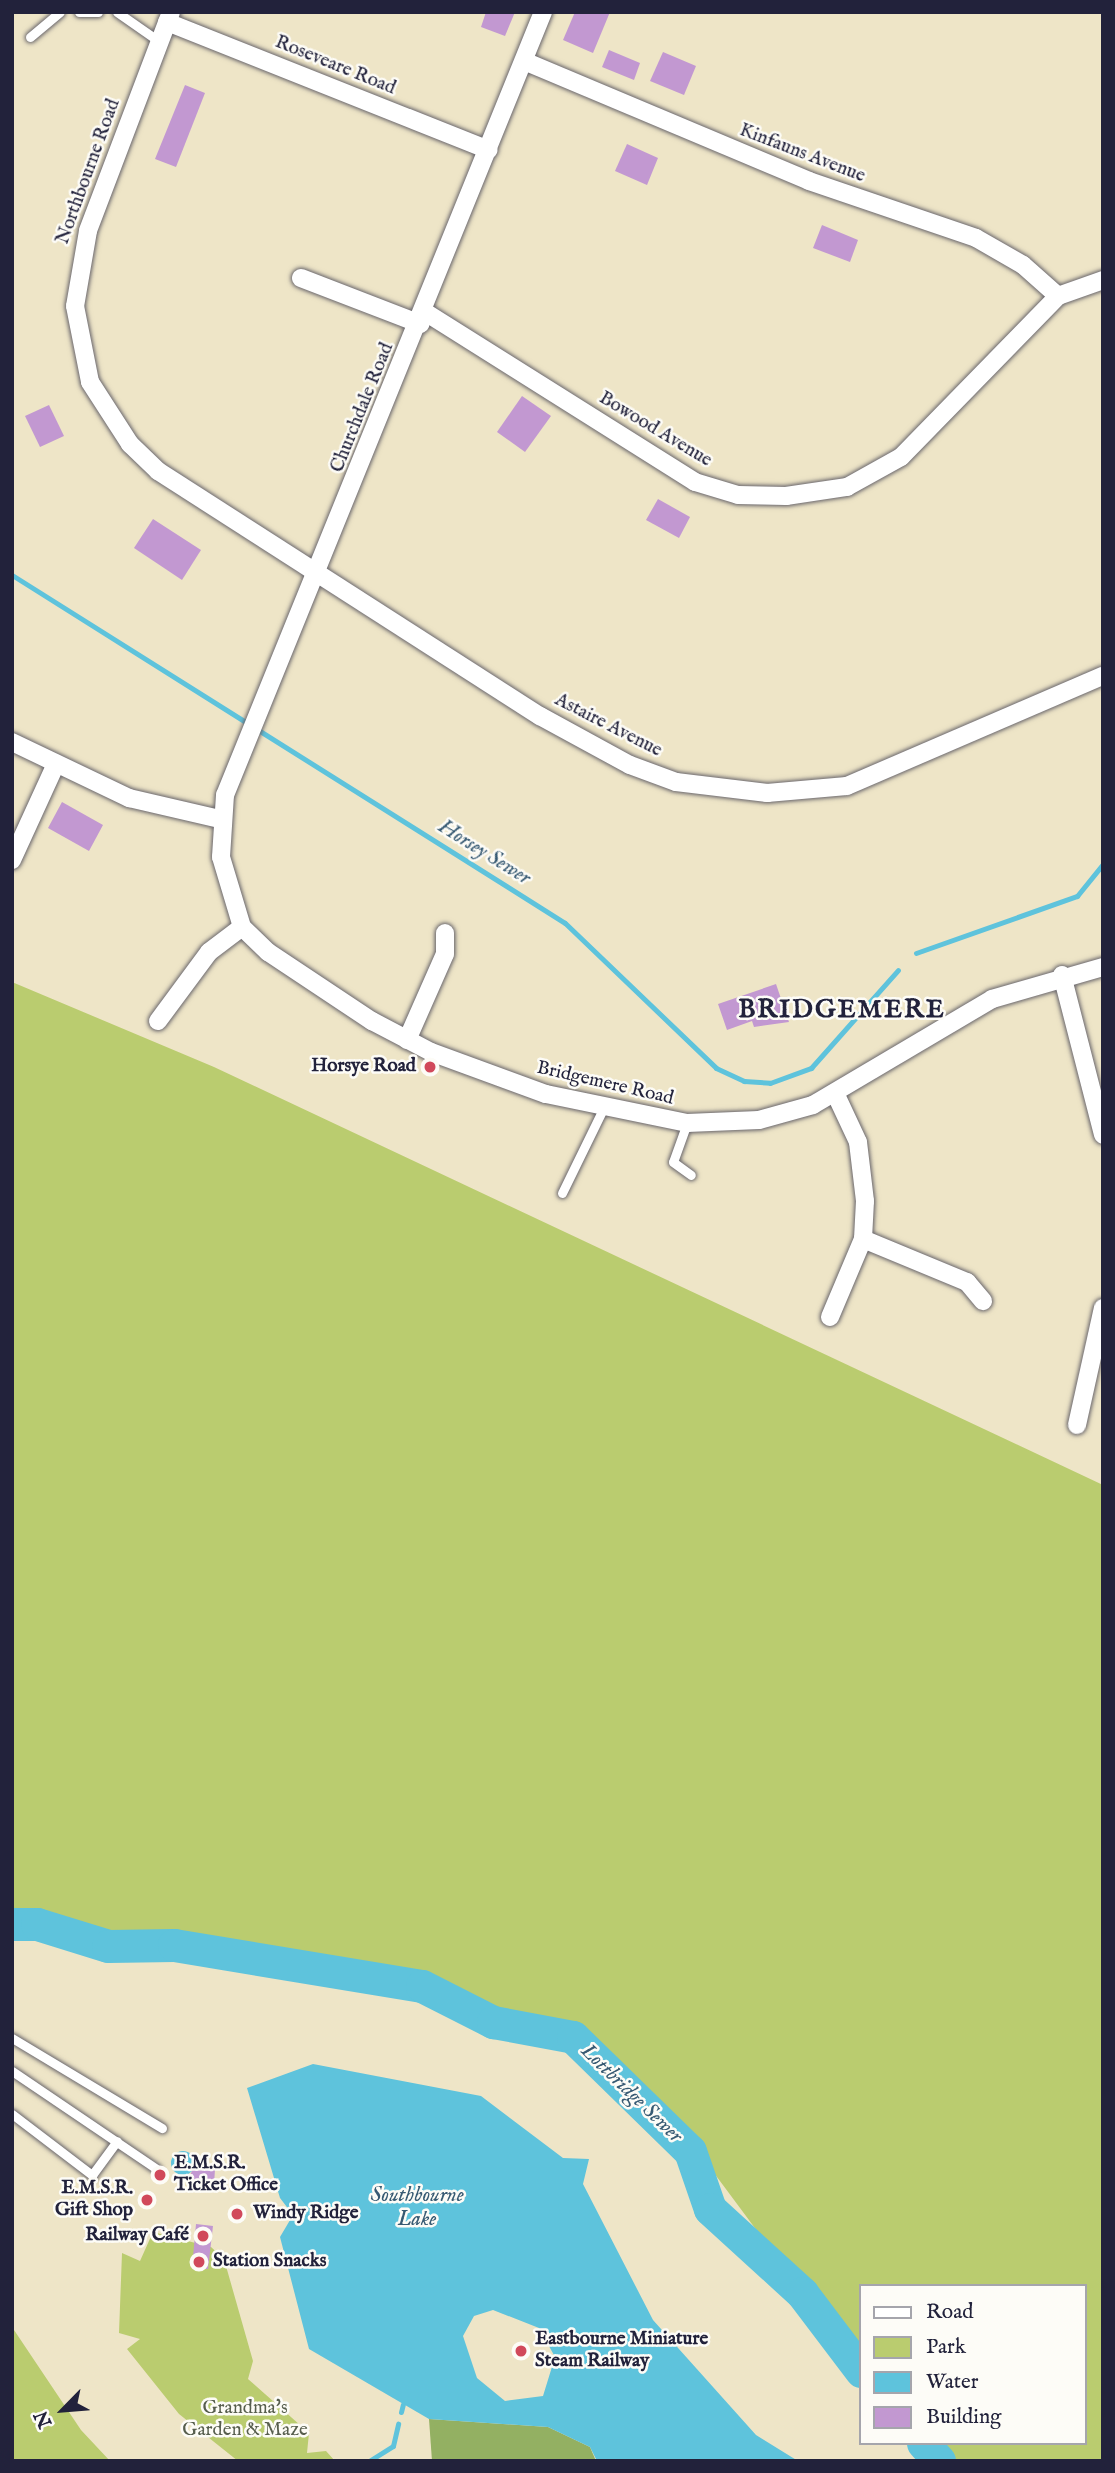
<!DOCTYPE html>
<meta charset="utf-8">
<style>
body{margin:0}
#map{position:relative;width:1115px;height:2473px;overflow:hidden;background:#eee5c7;font-family:"IM FELL English",serif}
div>[style]{position:absolute}
[style*='--x']{left:calc(var(--x)*1px);top:calc(var(--y)*1px);width:calc(var(--w)*1px);rotate:calc(var(--a)*1deg)}
.green>*{inset:0;background:#bacc6f}
.forest>*{inset:0;background:#93b062}
.water>*{inset:0;background:#5ec3dc}
.round{border-radius:50%}
.stream>*{height:5px;margin:-2.5px;padding:0 2.5px;transform-origin:2.5px;border-radius:2.5px;background:#5ec3dc}
.river>*{height:33px;margin:-16.5px;padding:0 16.5px;transform-origin:16.5px;border-radius:16.5px;background:#5ec3dc}
.building>*{inset:0;background:#c298d1}
.roads{filter:drop-shadow(0 0 2px #69666c) drop-shadow(0 0 2px #69666c)}
.service>*{height:9px;margin:-4.5px;padding:0 4.5px;transform-origin:4.5px;border-radius:4.5px;background:#fff}
.minor>*{height:18px;margin:-9px;padding:0 9px;transform-origin:9px;border-radius:9px;background:#fff}
.dots>*{width:19px;height:19px;translate:-50% -50%;box-sizing:border-box;border:4px solid #fdfcf7;border-radius:50%}
span{translate:-50% -50%;white-space:nowrap;text-align:center;line-height:1.15;-webkit-text-stroke:5px #fdfcf7;paint-order:stroke}
.street-label{font-size:19px;color:#22223b}
.poi-label{font-size:19px;color:#22223b;font-weight:700}
.right{translate:-100% -50%;text-align:right}
.left{translate:0 -50%;text-align:left}
.park-label{font-size:19px;color:#575e4d}
.water-label{font-size:21px;color:#375a73;font-style:italic}
.district-label{font-size:26px;color:#22223b;font-weight:700;letter-spacing:2px}
.frame{position:absolute;inset:0;border:14px solid #22223b;pointer-events:none}
.legend{position:absolute;left:859px;top:2284px;width:228px;height:161px;box-sizing:border-box;background:#fdfcf7;border:2px solid #a5a5ac;margin:0;padding:9px 12px;list-style:none;font-size:21px;color:#22223b}
.legend li{display:flex;align-items:center;gap:14px;height:35px}
.legend b{width:35px;border:2px solid #a5a5ac}
.north{position:absolute;left:28px;top:2375px;width:70px;height:70px;-webkit-text-stroke:5px #fdfcf7;paint-order:stroke;rotate:245deg;font-size:19px;font-weight:700;line-height:28px;text-align:center;color:#22223b}
.north::after{content:'';display:block;margin:auto;width:24px;height:32px;background:#22223b;clip-path:polygon(50% 0,100% 100%,50% 72%,0 100%)}
</style>
<div id="map">
<div class="green">
<i style="clip-path:polygon(12px 982px,214px 1067px,1103px 1485px,1103px 2461px,939px 2461px,923px 2443px,1085px 2443px,1085px 2286px,861px 2286px,861px 2371px,714px 2173px,573px 2037px,493px 2022px,422px 1986px,174px 1945px,108px 1946px,37px 1924px,12px 1924px)"></i>
<i style="clip-path:polygon(153px 2232px,211px 2247px,224px 2259px,253px 2361px,248px 2379px,309px 2433px,307px 2453px,326px 2451px,335px 2461px,238px 2461px,179px 2414px,127px 2349px,140px 2339px,119px 2333px,122px 2253px,140px 2261px)"></i>
<i style="clip-path:polygon(12px 2327px,81px 2430px,110px 2461px,12px 2461px)"></i>
</div>
<div class="forest">
<i style="clip-path:polygon(429px 2419px,548px 2427px,590px 2447px,596px 2461px,432px 2461px)"></i>
</div>
<div class="water">
<i style="clip-path:polygon(evenodd,313px 2064px,481px 2096px,563px 2158px,589px 2159px,583px 2184px,653px 2320px,756px 2435px,798px 2461px,597px 2461px,590px 2447px,548px 2427px,429px 2419px,309px 2349px,280px 2237px,293px 2215px,280px 2198px,247px 2088px,313px 2064px,493px 2310px,539px 2328px,555px 2357px,543px 2396px,505px 2401px,477px 2378px,463px 2336px,474px 2316px,493px 2310px)"></i>
<i class="round" style="left:171px;top:2151px;width:24px;height:24px"></i>
</div>
<div class="stream">
<i style="--x:12;--y:575;--w:653;--a:32.18"></i>
<i style="--x:565;--y:923;--w:209;--a:43.8"></i>
<i style="--x:716;--y:1068;--w:31;--a:25"></i>
<i style="--x:744;--y:1081;--w:26;--a:4"></i>
<i style="--x:770;--y:1083;--w:44;--a:-20.1"></i>
<i style="--x:811;--y:1068;--w:131;--a:-48.4"></i>
<i style="--x:916;--y:953;--w:171;--a:-19.5"></i>
<i style="--x:1077;--y:896;--w:41;--a:-50.9"></i>
<i style="--x:401;--y:2412;--w:8;--a:-76"></i>
<i style="--x:369;--y:2461;--w:28;--a:-32"></i>
<i style="--x:393;--y:2446;--w:23;--a:-77"></i>
</div>
<div class="river">
<i style="--x:12;--y:1924;--w:25;--a:0"></i>
<i style="--x:37;--y:1924;--w:74;--a:17.2"></i>
<i style="--x:108;--y:1946;--w:66;--a:-0.9"></i>
<i style="--x:174;--y:1945;--w:251;--a:9.4"></i>
<i style="--x:422;--y:1986;--w:80;--a:26.9"></i>
<i style="--x:493;--y:2022;--w:81;--a:10.6"></i>
<i style="--x:573;--y:2037;--w:163;--a:44.3"></i>
<i style="--x:690;--y:2151;--w:61;--a:71"></i>
<i style="--x:710;--y:2209;--w:125;--a:42.4"></i>
<i style="--x:802;--y:2293;--w:98;--a:52.9"></i>
<i style="--x:923;--y:2443;--w:24;--a:48"></i>
</div>
<div class="building">
<i style="clip-path:polygon(486px 12px,515px 12px,505px 36px,481px 27px)"></i>
<i style="clip-path:polygon(575px 12px,610px 12px,593px 53px,563px 40px)"></i>
<i style="clip-path:polygon(609px 50px,640px 63px,634px 80px,602px 67px)"></i>
<i style="clip-path:polygon(663px 52px,696px 66px,684px 95px,650px 81px)"></i>
<i style="clip-path:polygon(185px 85px,205px 93px,176px 167px,155px 159px)"></i>
<i style="clip-path:polygon(627px 144px,658px 158px,647px 185px,615px 171px)"></i>
<i style="clip-path:polygon(822px 225px,858px 240px,850px 262px,813px 248px)"></i>
<i style="clip-path:polygon(522px 396px,551px 416px,525px 452px,497px 432px)"></i>
<i style="clip-path:polygon(49px 405px,64px 436px,40px 447px,25px 416px)"></i>
<i style="clip-path:polygon(658px 499px,690px 517px,679px 538px,646px 520px)"></i>
<i style="clip-path:polygon(153px 519px,201px 550px,182px 580px,134px 548px)"></i>
<i style="clip-path:polygon(62px 802px,103px 825px,89px 851px,48px 828px)"></i>
<i style="clip-path:polygon(776px 984px,789px 1022px,754px 1027px,752px 1021px,727px 1030px,718px 1004px)"></i>
<i style="clip-path:polygon(195px 2163px,215px 2169px,214px 2185px,188px 2181px)"></i>
<i style="clip-path:polygon(196px 2224px,213px 2226px,208px 2269px,192px 2268px)"></i>
</div>
<div class="roads">
<div class="service">
<i style="--x:79;--y:12;--w:19;--a:0"></i>
<i style="--x:117;--y:12;--w:52;--a:34.9"></i>
<i style="--x:30;--y:37;--w:39;--a:-40"></i>
<i style="--x:687;--y:1123;--w:41;--a:109.7"></i>
<i style="--x:673;--y:1162;--w:22;--a:36"></i>
<i style="--x:562;--y:1193;--w:93;--a:-64"></i>
<i style="--x:12;--y:2038;--w:175;--a:31"></i>
<i style="--x:12;--y:2071;--w:175;--a:34.1"></i>
<i style="--x:12;--y:2114;--w:101;--a:37.3"></i>
<i style="--x:92;--y:2175;--w:42;--a:-53.7"></i>
</div>
<div class="minor">
<i style="--x:171;--y:12;--w:234;--a:110.8"></i>
<i style="--x:88;--y:231;--w:76;--a:99.8"></i>
<i style="--x:75;--y:306;--w:77;--a:78.8"></i>
<i style="--x:90;--y:382;--w:74;--a:57.2"></i>
<i style="--x:130;--y:444;--w:39;--a:44"></i>
<i style="--x:158;--y:471;--w:454;--a:32.7"></i>
<i style="--x:540;--y:716;--w:102;--a:28.6"></i>
<i style="--x:630;--y:765;--w:49;--a:20.3"></i>
<i style="--x:676;--y:782;--w:92;--a:6.9"></i>
<i style="--x:767;--y:793;--w:80;--a:-5"></i>
<i style="--x:847;--y:786;--w:279;--a:-23.3"></i>
<i style="--x:543;--y:12;--w:845;--a:112.1"></i>
<i style="--x:225;--y:795;--w:62;--a:93.7"></i>
<i style="--x:221;--y:857;--w:73;--a:73.3"></i>
<i style="--x:242;--y:927;--w:36;--a:44"></i>
<i style="--x:268;--y:952;--w:125;--a:33.6"></i>
<i style="--x:372;--y:1021;--w:67;--a:27.7"></i>
<i style="--x:431;--y:1052;--w:122;--a:20.1"></i>
<i style="--x:546;--y:1094;--w:144;--a:11.6"></i>
<i style="--x:687;--y:1123;--w:72;--a:-2.4"></i>
<i style="--x:759;--y:1120;--w:56;--a:-15.5"></i>
<i style="--x:813;--y:1105;--w:208;--a:-30.6"></i>
<i style="--x:992;--y:999;--w:116;--a:-16.1"></i>
<i style="--x:167;--y:22;--w:346;--a:21.7"></i>
<i style="--x:524;--y:61;--w:309;--a:22.8"></i>
<i style="--x:809;--y:181;--w:176;--a:18.8"></i>
<i style="--x:976;--y:238;--w:54;--a:29.9"></i>
<i style="--x:1023;--y:265;--w:47;--a:41.5"></i>
<i style="--x:301;--y:278;--w:128;--a:21.1"></i>
<i style="--x:425;--y:312;--w:319;--a:32.2"></i>
<i style="--x:695;--y:482;--w:45;--a:16.8"></i>
<i style="--x:738;--y:495;--w:48;--a:1.2"></i>
<i style="--x:786;--y:496;--w:62;--a:-8.4"></i>
<i style="--x:847;--y:487;--w:62;--a:-29.1"></i>
<i style="--x:901;--y:457;--w:225;--a:-45.7"></i>
<i style="--x:1058;--y:296;--w:48;--a:-19.6"></i>
<i style="--x:12;--y:742;--w:130;--a:25.6"></i>
<i style="--x:129;--y:798;--w:93;--a:13"></i>
<i style="--x:12;--y:860;--w:106;--a:-65.4"></i>
<i style="--x:1062;--y:975;--w:165;--a:75.6"></i>
<i style="--x:158;--y:1021;--w:86;--a:-53.5"></i>
<i style="--x:209;--y:952;--w:41;--a:-37.1"></i>
<i style="--x:407;--y:1040;--w:94;--a:-66.2"></i>
<i style="--x:445;--y:954;--w:21;--a:-90"></i>
<i style="--x:863;--y:1239;--w:113;--a:22.5"></i>
<i style="--x:967;--y:1282;--w:25;--a:50"></i>
<i style="--x:830;--y:1317;--w:85;--a:-67.1"></i>
<i style="--x:863;--y:1239;--w:38;--a:-87"></i>
<i style="--x:865;--y:1201;--w:59;--a:-96.8"></i>
<i style="--x:858;--y:1142;--w:52;--a:-115.1"></i>
<i style="--x:1077;--y:1425;--w:120;--a:-77.5"></i>
</div>
</div>
<div class="dots">
<i style="left:430px;top:1067px;background:#d1495b"></i>
<i style="left:160px;top:2175px;background:#d1495b"></i>
<i style="left:147px;top:2200px;background:#d1495b"></i>
<i style="left:237px;top:2214px;background:#d1495b"></i>
<i style="left:203px;top:2236px;background:#d1495b"></i>
<i style="left:199px;top:2262px;background:#d1495b"></i>
<i style="left:521px;top:2351px;background:#d1495b"></i>
</div>
<div class="street-label">
<span style="left:335px;top:66px;rotate:22deg">Roseveare Road</span>
<span style="left:802px;top:154px;rotate:21deg">Kinfauns Avenue</span>
<span style="left:89px;top:172px;rotate:-70deg">Northbourne Road</span>
<span style="left:363px;top:408px;rotate:-68deg">Churchdale Road</span>
<span style="left:655px;top:430px;rotate:31deg">Bowood Avenue</span>
<span style="left:608px;top:726px;rotate:27deg">Astaire Avenue</span>
<span style="left:605px;top:1084px;rotate:13deg">Bridgemere Road</span>
</div>
<div class="poi-label">
<span class="right" style="left:416px;top:1067px">Horsye Road</span>
<span class="left" style="left:174px;top:2175px">E.M.S.R.<br>Ticket Office</span>
<span class="right" style="left:133px;top:2200px">E.M.S.R.<br>Gift Shop</span>
<span class="left" style="left:253px;top:2214px">Windy Ridge</span>
<span class="right" style="left:189px;top:2236px">Railway Café</span>
<span class="left" style="left:213px;top:2262px">Station Snacks</span>
<span class="left" style="left:535px;top:2351px">Eastbourne Miniature<br>Steam Railway</span>
</div>
<div class="park-label">
<span style="left:245px;top:2420px">Grandma's<br>Garden &amp; Maze</span>
</div>
<div class="water-label">
<span style="left:484px;top:853px;rotate:32deg">Horsey Sewer</span>
<span style="left:631px;top:2094px;rotate:44deg">Lottbridge Sewer</span>
<span style="left:417px;top:2208px">Southbourne<br>Lake</span>
</div>
<div class="district-label">
<span style="left:842px;top:1010px">BRIDGEMERE</span>
</div>
<div class="frame"></div>
<ul class="legend">
<li><b style="height:9px;background:#fff"></b>Road</li>
<li><b style="height:19px;background:#bacc6f"></b>Park</li>
<li><b style="height:19px;background:#5ec3dc"></b>Water</li>
<li><b style="height:19px;background:#c298d1"></b>Building</li>
</ul>
<div class="north">N</div>
</div>
